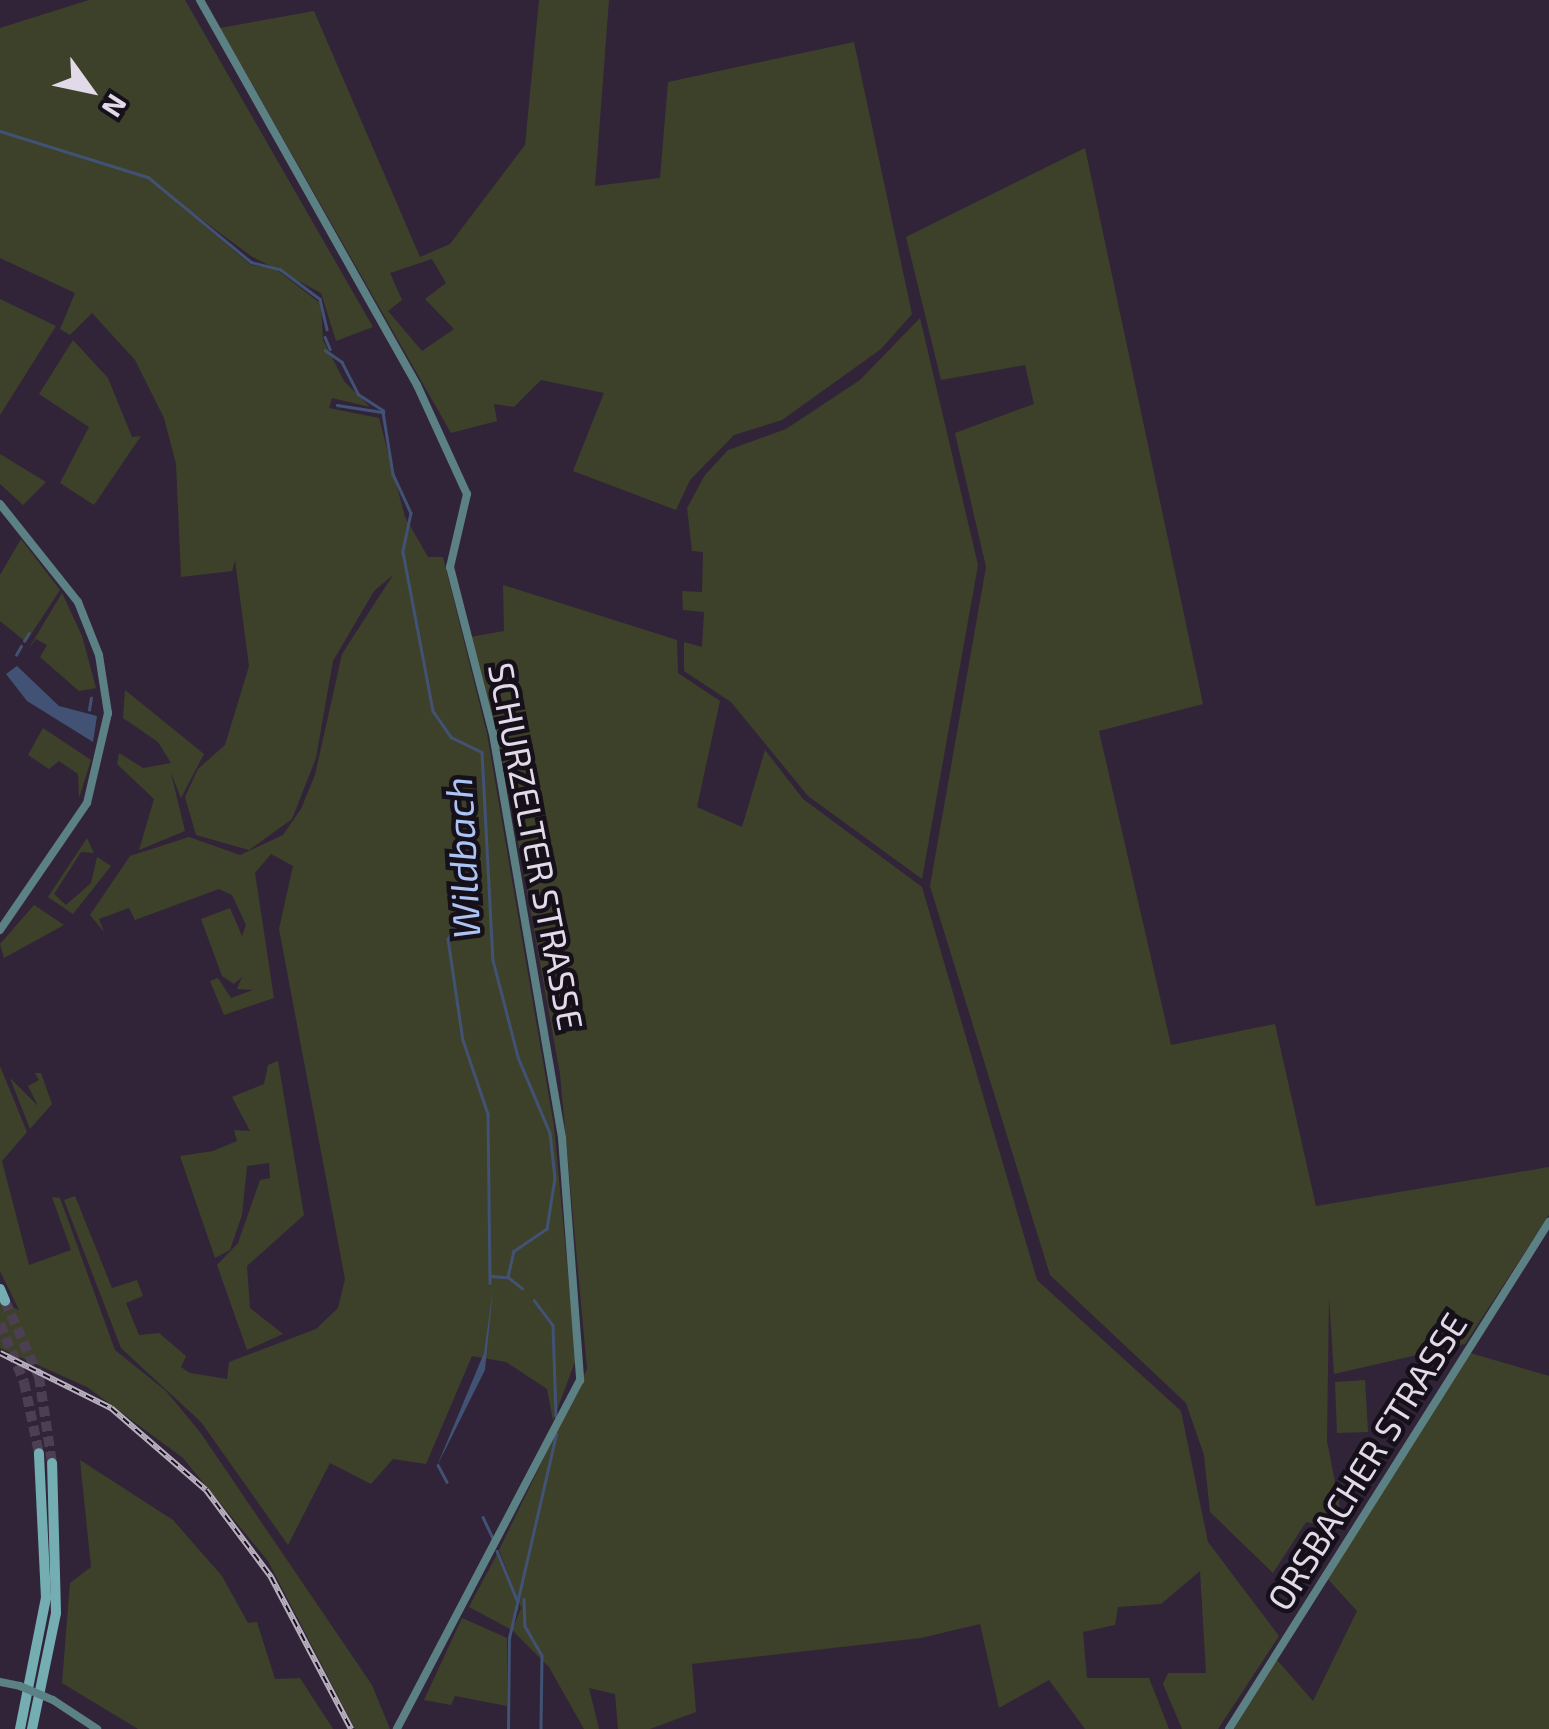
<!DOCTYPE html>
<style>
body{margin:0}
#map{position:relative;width:1549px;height:1729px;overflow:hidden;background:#312439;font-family:"Exo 2",sans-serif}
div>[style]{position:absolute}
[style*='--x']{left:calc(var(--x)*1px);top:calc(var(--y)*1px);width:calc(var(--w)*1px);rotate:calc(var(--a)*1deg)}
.green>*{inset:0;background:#3d4129}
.water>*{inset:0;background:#415274}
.stream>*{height:2.5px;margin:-1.25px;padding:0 1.25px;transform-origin:1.25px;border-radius:1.25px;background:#415274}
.highway-tunnel>*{height:10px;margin-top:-5px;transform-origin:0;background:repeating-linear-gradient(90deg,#4c3f53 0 10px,transparent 0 15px)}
.secondary>*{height:8px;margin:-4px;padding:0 4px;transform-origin:4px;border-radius:4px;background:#5c8184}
.highway>*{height:10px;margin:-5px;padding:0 5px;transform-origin:5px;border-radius:5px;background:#74aeb3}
.rail>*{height:6px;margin-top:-3px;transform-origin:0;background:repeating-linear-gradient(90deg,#16101a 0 8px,#bab1c0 0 16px);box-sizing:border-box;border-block:2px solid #bab1c0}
.secondary-bridge>*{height:8px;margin:-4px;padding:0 4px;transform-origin:4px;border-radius:4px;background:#5c8184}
span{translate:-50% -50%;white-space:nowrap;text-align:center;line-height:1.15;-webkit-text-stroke:9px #16101a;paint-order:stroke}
.street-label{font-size:35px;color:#e2dae8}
.water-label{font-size:38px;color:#acc4f4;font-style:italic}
.north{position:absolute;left:40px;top:40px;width:100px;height:100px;-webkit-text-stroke:8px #16101a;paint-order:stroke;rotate:123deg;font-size:28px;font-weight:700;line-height:40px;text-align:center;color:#e2dae8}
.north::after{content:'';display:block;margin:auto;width:35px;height:45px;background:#e2dae8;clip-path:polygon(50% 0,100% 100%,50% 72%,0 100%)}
</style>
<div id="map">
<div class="green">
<i style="clip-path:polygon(89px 0,185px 0,373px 327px,336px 341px,321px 293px,251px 256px,162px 190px,251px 265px,276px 269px,321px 304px,323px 340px,344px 381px,370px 407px,332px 398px,329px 408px,379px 418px,405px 517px,428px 557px,443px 557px,487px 734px,554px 1126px,576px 1359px,553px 1421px,547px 1389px,506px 1362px,472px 1356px,426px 1464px,393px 1459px,371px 1484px,330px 1463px,288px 1545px,201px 1422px,121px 1348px,64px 1200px,75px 1196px,112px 1288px,137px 1280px,143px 1296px,126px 1303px,139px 1335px,159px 1333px,186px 1356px,181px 1367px,190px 1373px,227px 1379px,229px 1362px,316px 1329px,338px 1308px,345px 1279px,279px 929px,293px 866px,271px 854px,255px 873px,274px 998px,224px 1015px,210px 981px,218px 978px,231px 998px,253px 990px,237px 989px,242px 977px,234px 984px,222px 976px,201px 919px,230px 908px,242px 936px,246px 925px,232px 895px,219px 889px,135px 920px,129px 908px,99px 919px,104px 932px,90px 915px,130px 856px,189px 837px,240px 855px,283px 835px,301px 809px,315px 775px,342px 654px,393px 575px,374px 591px,333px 661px,316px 758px,292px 819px,249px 850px,196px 835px,185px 797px,198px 769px,225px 745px,249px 666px,235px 560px,232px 571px,181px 577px,176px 464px,164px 418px,135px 360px,92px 313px,70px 335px,60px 329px,75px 293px,0 258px,0 28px)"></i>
<i style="clip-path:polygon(evenodd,539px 0,609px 0,595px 186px,660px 178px,668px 82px,854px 42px,912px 314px,881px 349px,782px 420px,734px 435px,690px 480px,676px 510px,573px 471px,604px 393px,541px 380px,514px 407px,494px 404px,497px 421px,451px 433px,220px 28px,314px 11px,420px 257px,450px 244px,525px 145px,539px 0,432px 259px,446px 283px,425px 299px,454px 329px,422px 351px,388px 311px,402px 300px,390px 273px,432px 259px)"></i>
<i style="clip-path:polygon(1085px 148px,1203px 704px,1099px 731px,1171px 1045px,1275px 1024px,1316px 1206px,1549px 1167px,1549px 1215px,1465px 1344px,1334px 1374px,1329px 1297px,1327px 1441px,1341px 1513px,1334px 1527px,1306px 1522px,1273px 1573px,1210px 1512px,1204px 1455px,1186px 1403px,1050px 1275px,930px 886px,986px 567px,955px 433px,1034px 404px,1025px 365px,941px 380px,906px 237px)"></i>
<i style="clip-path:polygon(0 299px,56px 326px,0 415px)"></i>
<i style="clip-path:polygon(920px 318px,978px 565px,922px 879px,808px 796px,731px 702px,684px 671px,684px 642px,702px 647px,704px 612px,683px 610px,682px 591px,702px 592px,703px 552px,692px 551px,687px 508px,705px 475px,728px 450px,786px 429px,860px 380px)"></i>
<i style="clip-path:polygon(73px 340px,108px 378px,132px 437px,141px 436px,94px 505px,60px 483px,89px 427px,39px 394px)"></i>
<i style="clip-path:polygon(0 454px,46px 482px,23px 505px,0 484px)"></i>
<i style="clip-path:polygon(21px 539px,60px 590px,26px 642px,0 621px,0 575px)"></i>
<i style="clip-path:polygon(503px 585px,677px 640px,678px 673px,720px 701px,697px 807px,742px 827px,765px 750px,803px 799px,922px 887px,1037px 1280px,1181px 1411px,1208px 1542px,1279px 1636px,1218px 1729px,1182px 1729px,1163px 1684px,1168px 1673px,1206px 1673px,1200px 1571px,1161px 1604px,1118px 1607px,1115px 1625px,1083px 1632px,1087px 1678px,1149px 1678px,1169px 1729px,1085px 1729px,1049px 1680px,999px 1708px,980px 1624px,921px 1638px,692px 1664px,696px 1712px,650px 1729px,618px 1729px,615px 1694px,589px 1688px,599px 1729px,584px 1729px,549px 1667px,512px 1630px,521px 1608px,499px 1550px,587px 1369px,560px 1074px,505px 770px,470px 637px,504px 631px)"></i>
<i style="clip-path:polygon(62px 593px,82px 636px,96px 688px,79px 691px,40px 657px,47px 645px,36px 639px,29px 648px)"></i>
<i style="clip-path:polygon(125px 690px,204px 754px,181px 798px,171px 773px,185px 831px,139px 850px,154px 799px,117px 764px,119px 753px,143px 768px,171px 763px,158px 742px,123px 718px)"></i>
<i style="clip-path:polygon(43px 728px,91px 760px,79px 798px,78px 774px,59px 761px,49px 769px,28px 755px)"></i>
<i style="clip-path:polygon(87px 838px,94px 853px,81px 852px,54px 894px,66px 905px,91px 883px,97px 857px,111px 866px,73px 914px,48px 897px)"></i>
<i style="clip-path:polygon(34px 905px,64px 925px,4px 958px,0 944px)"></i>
<i style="clip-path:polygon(278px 1061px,304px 1215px,247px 1266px,250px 1308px,283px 1334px,247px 1350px,217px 1265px,238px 1243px,260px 1180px,270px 1178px,269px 1163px,247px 1166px,242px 1215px,230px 1250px,215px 1258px,180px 1156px,213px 1151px,237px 1141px,234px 1130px,250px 1131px,232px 1097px,264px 1084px,268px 1065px)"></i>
<i style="clip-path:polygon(0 1066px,27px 1132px,2px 1161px,29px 1265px,71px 1250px,52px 1197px,60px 1198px,115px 1350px,166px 1391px,200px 1432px,372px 1685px,390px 1729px,355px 1729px,268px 1561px,183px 1458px,87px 1387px,0 1348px,0 1302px,19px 1310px,0 1271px)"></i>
<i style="clip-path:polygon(35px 1073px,41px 1073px,52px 1104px,30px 1129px,10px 1078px,38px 1106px,28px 1086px,39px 1080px)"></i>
<i style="clip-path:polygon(1470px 1353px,1549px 1376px,1549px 1729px,1234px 1729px,1277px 1660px,1313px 1701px,1357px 1611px,1328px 1579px)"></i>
<i style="clip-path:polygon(1365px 1380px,1368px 1432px,1337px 1433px,1335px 1382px)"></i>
<i style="clip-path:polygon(80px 1460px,173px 1520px,222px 1576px,248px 1623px,257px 1622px,275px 1679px,300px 1678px,333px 1729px,138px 1729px,62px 1683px,70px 1583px,91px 1567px)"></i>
<i style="clip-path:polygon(497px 1554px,519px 1608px,510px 1629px,469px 1607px)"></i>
<i style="clip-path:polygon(462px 1618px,507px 1638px,507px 1706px,455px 1696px,451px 1705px,424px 1700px)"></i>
</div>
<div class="water">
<i style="clip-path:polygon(17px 666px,59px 706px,97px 716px,93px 742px,27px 701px,6px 674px)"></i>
<i style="clip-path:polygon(493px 1289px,485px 1370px,437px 1466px,484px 1353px)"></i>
</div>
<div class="stream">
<i style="--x:0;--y:131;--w:155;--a:17.3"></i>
<i style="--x:148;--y:177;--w:134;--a:39.5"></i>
<i style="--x:251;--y:262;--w:30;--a:14"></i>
<i style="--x:280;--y:269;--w:50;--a:36.9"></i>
<i style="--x:320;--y:299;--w:31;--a:77"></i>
<i style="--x:325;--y:337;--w:13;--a:67"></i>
<i style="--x:325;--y:350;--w:21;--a:35"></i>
<i style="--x:342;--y:362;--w:36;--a:63"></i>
<i style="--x:358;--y:394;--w:30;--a:33"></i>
<i style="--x:337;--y:405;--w:47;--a:8.7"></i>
<i style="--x:383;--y:412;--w:63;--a:80.8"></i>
<i style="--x:393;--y:474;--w:43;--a:65.2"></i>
<i style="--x:411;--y:513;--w:40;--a:102"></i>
<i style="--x:403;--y:552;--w:162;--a:79.3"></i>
<i style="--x:433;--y:711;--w:32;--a:55"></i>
<i style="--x:451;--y:737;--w:34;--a:26"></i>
<i style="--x:482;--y:752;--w:208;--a:87"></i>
<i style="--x:493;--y:960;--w:100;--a:75.5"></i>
<i style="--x:518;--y:1057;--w:82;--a:67.2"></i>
<i style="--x:550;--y:1133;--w:45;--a:83.7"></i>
<i style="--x:555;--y:1178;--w:52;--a:98.9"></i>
<i style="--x:547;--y:1229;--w:40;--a:146"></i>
<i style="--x:514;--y:1251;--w:27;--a:103"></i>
<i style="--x:508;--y:1277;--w:18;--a:38"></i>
<i style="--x:24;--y:641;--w:9;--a:-58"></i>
<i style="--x:16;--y:655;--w:10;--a:-61"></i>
<i style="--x:89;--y:710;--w:12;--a:-81"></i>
<i style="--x:477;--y:846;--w:25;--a:148"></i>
<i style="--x:456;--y:859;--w:53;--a:80.2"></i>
<i style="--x:465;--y:911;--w:33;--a:121"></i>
<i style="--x:448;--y:939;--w:102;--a:81.6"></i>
<i style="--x:463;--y:1040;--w:78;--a:71.3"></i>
<i style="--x:488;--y:1114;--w:169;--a:89.3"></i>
<i style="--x:491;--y:1276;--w:16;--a:4"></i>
<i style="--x:534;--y:1300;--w:31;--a:53"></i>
<i style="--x:553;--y:1325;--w:91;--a:88.1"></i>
<i style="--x:438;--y:1465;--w:19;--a:62"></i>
<i style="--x:483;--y:1517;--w:23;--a:65"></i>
<i style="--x:497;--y:1551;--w:53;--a:67.8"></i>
<i style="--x:524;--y:1599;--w:27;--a:88"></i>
<i style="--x:525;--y:1626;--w:34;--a:60"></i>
<i style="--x:542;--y:1656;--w:73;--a:90.8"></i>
<i style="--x:508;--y:1729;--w:91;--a:-89.4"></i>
<i style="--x:509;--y:1638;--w:209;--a:-77"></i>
</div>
<div class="highway-tunnel">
<i style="--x:5;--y:1301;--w:83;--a:65.9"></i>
<i style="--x:39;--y:1377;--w:87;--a:81.4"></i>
<i style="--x:0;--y:1324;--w:63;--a:67.5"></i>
<i style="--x:24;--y:1382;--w:73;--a:78.1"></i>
</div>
<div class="secondary">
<i style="--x:200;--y:0;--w:442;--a:60.6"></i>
<i style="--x:417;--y:385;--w:120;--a:65.4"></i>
<i style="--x:467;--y:494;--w:75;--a:103.1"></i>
<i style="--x:450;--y:567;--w:172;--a:75.6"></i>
<i style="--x:493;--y:734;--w:410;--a:80.3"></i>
<i style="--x:562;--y:1138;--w:243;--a:85.7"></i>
<i style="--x:580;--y:1380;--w:394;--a:117.7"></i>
<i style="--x:0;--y:504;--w:125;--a:51.5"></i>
<i style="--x:78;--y:602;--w:57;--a:68.4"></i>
<i style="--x:99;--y:655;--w:59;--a:81.2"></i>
<i style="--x:108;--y:713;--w:92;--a:103.1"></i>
<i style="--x:87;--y:803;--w:154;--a:124.4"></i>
<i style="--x:0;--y:1682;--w:20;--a:11"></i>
<i style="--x:53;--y:1700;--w:53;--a:33.4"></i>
<i style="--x:1229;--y:1729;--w:600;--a:-57.74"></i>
</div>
<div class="highway">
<i style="--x:0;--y:1289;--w:13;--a:67"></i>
<i style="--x:20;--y:1729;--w:134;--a:-78.8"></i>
<i style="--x:46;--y:1598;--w:145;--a:-92.8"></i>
<i style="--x:32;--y:1729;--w:118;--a:-78.3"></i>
<i style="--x:56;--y:1613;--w:150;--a:-91.5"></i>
</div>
<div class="rail">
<i style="--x:0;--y:1353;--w:124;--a:26.4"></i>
<i style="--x:111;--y:1408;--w:125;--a:40.8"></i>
<i style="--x:206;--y:1490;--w:109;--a:53.2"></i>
<i style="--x:271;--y:1577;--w:172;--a:62.2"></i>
</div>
<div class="secondary-bridge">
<i style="--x:20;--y:1686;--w:36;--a:23"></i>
</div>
<div class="street-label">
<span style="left:537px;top:846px;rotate:79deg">SCHURZELTER STRASSE</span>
<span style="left:1366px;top:1461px;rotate:-58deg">ORSBACHER STRASSE</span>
</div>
<div class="water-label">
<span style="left:462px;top:858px;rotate:-93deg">Wildbach</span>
</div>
<div class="north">N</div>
</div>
